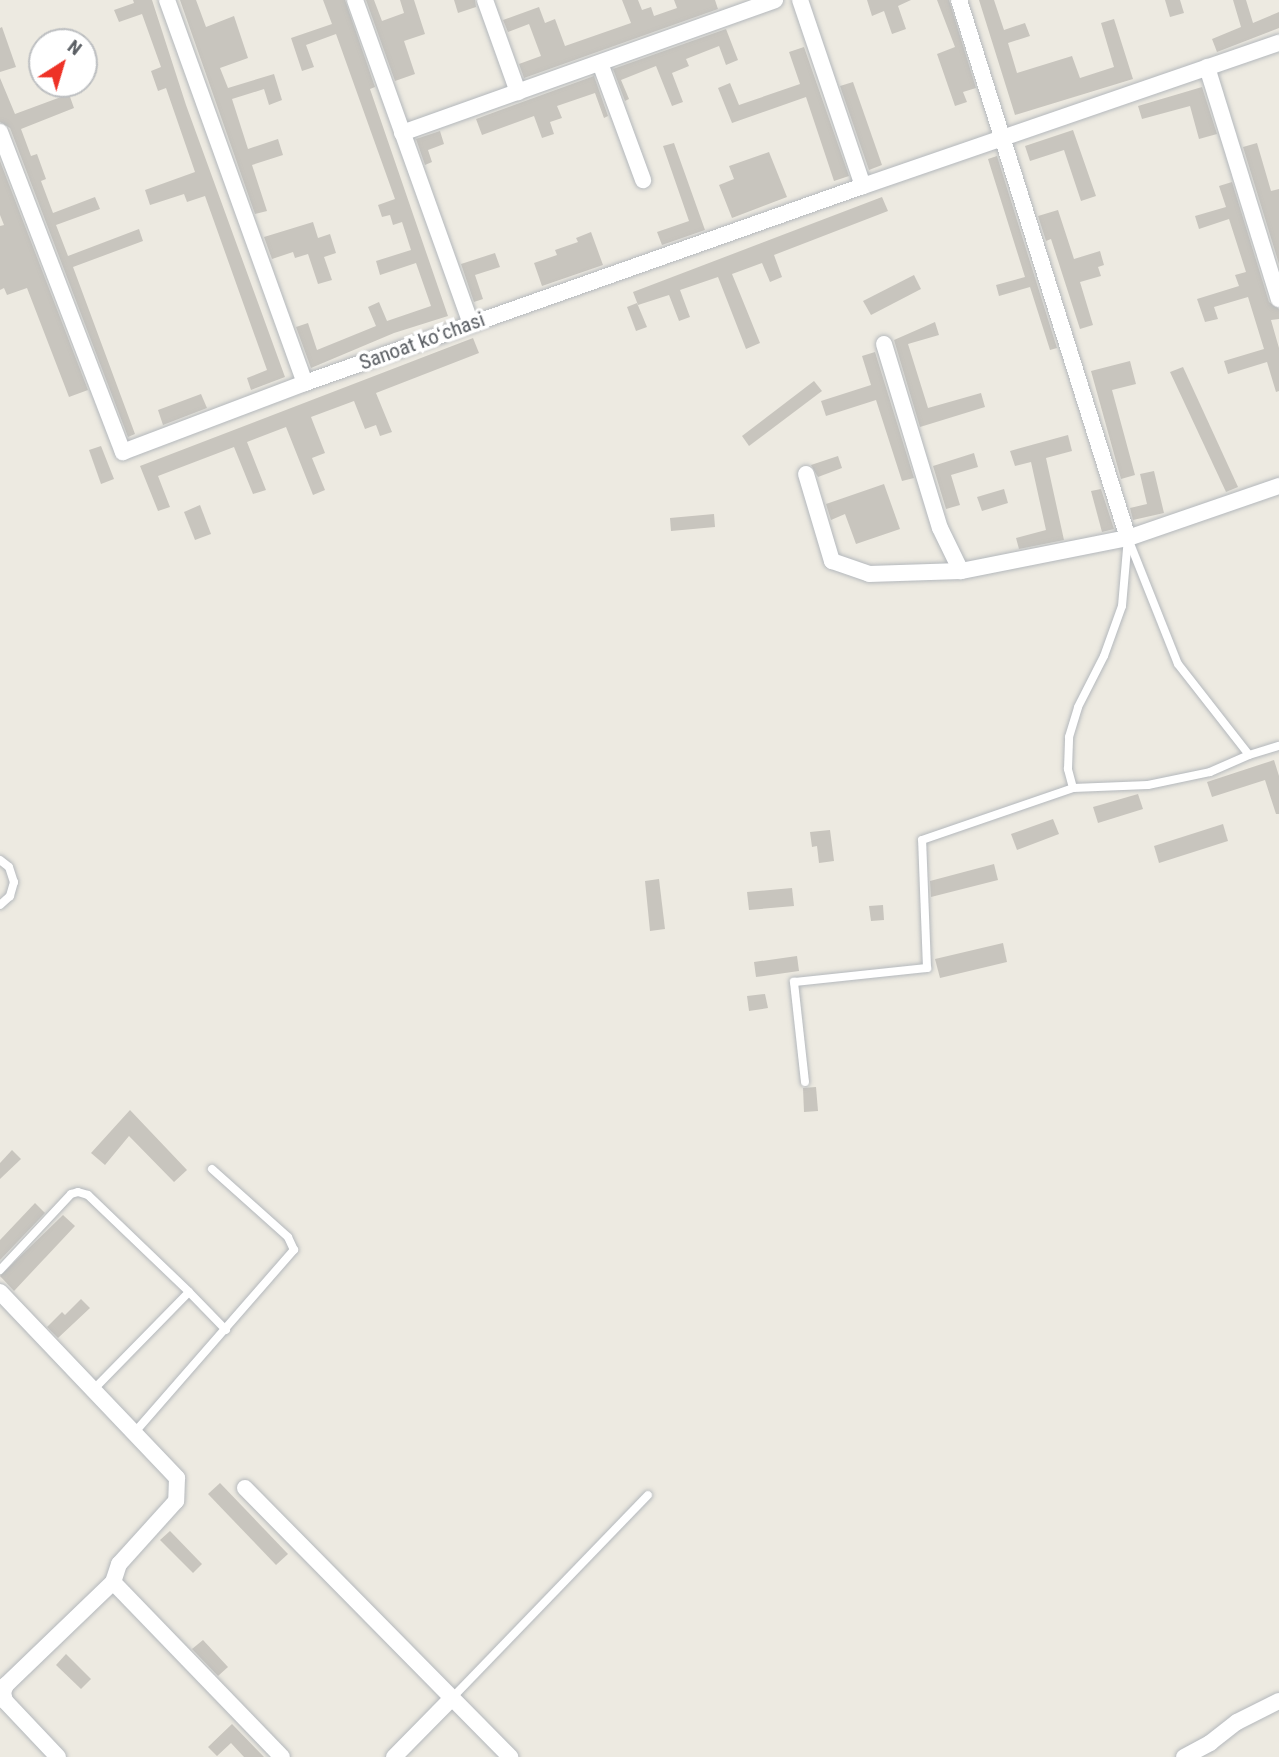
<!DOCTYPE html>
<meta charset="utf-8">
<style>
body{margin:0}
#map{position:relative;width:1279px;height:1757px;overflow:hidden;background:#edeae1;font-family:"Roboto Condensed",sans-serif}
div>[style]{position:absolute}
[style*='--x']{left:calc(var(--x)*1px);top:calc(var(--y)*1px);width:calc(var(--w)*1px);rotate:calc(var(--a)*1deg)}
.building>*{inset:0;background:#c8c5be}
.roads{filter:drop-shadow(0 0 2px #b4b8bc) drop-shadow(0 0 2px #b4b8bc)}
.lane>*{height:8px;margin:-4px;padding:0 4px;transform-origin:4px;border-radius:4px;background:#fff}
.street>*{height:16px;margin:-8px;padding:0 8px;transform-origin:8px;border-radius:8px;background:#fff}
span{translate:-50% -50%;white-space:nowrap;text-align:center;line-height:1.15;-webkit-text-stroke:7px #fff;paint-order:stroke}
.street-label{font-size:21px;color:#5a5e63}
.north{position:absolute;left:28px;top:28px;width:70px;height:70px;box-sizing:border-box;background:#fff;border:2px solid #bdbfc1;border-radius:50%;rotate:37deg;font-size:19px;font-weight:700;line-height:28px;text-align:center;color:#5a5e63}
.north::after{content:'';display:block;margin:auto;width:24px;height:32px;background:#ee3226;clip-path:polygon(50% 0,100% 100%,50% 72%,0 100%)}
</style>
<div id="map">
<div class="building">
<i style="clip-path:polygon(133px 0,152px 0,186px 105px,285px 377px,251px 390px,247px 378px,267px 370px,205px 196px,187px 202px,184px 194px,150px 205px,145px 190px,195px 172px,166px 88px,158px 91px,151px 71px,161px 67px,142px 14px,119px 22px,114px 10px,134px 3px)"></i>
<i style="clip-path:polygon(180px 0,196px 0,206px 27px,234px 16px,248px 58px,220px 68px,228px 88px,274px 74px,282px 100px,269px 105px,264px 89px,232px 99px,248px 149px,278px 139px,283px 155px,252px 165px,267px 211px,255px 214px)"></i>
<i style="clip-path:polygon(323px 0,345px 0,375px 87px,370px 89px,448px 316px,394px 333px,311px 368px,296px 327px,308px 323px,317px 350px,376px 326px,368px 307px,379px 302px,387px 321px,431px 306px,416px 263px,380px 275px,376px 261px,411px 250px,402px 222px,393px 225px,390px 215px,382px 217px,378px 205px,395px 199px,336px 34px,306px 45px,314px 67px,302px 71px,291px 38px,332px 24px)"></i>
<i style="clip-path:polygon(366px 0,374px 0,382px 21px,404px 13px,400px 0,414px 0,425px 34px,404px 41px,415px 74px,395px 81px)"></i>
<i style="clip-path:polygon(454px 0,475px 0,476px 7px,458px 13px)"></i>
<i style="clip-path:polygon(622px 0,638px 0,642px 10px,651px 7px,654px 16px,677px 8px,674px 0,715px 0,718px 9px,524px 78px,519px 64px,541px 56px,529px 24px,508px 32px,503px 20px,539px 7px,545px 23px,555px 19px,565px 46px,631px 23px)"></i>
<i style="clip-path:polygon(867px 0,911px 0,898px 6px,906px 29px,892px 34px,884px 11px,872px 16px)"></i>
<i style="clip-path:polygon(937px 0,949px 0,976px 88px,963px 92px,967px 102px,955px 106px,937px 54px,955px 47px)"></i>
<i style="clip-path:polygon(979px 0,994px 0,1004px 30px,1025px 23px,1030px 36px,1008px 43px,1017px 73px,1072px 56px,1080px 78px,1114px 67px,1101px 23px,1114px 19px,1133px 79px,1015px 115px)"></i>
<i style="clip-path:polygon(1165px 0,1180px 0,1184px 13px,1170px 17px)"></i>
<i style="clip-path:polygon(1233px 0,1246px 0,1253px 23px,1279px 12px,1279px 28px,1217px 52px,1212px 39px,1241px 27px)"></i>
<i style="clip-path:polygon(2px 27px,16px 67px,0 72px,0 28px)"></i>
<i style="clip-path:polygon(726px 29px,738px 60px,726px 65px,719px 46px,686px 59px,689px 66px,672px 73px,683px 102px,672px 106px,656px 66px,621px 80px,629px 99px,625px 101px,613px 69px)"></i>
<i style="clip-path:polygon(804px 47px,849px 176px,834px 181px,806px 97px,732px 123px,718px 88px,730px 83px,739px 105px,800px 84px,789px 52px)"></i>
<i style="clip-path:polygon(594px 76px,608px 116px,604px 118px,595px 93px,557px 106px,562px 118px,550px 122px,554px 134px,542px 138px,534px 116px,482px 135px,476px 119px)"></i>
<i style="clip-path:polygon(0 78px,15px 114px,69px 94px,74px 108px,21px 129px,31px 156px,37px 154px,46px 179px,41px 181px,53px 213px,95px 197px,100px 209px,56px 225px,68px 256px,139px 229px,143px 241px,73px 267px,135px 434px,128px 437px,10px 128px,0 122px)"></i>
<i style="clip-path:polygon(853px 82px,882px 165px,869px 170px,840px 86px)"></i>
<i style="clip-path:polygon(1202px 87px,1217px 134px,1199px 139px,1190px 106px,1142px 119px,1138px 106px)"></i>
<i style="clip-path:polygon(1073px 130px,1096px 196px,1081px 201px,1064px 150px,1030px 161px,1025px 146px)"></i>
<i style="clip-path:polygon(440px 131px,444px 144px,428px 150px,432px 162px,425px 165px,416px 139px)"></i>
<i style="clip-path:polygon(674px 143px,705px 230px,662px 245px,657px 232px,689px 221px,663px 146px)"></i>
<i style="clip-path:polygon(1257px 143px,1271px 191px,1279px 189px,1279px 264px,1243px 147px)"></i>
<i style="clip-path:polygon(769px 152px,787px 197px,732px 218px,719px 185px,734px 179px,729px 166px)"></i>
<i style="clip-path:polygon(997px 156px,1057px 348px,1050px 350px,1030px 287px,999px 296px,996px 285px,1025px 277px,988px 159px)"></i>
<i style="clip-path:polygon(0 161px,88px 390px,69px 397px,27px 288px,7px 295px,4px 288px,0 290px,0 226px,4px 225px,0 215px)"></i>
<i style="clip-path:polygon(1232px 182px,1269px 302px,1279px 309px,1279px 319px,1271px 320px,1279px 348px,1279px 391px,1276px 392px,1267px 362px,1228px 374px,1224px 361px,1264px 349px,1248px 297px,1214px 307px,1218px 319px,1205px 322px,1197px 299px,1239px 286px,1235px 275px,1246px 272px,1229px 219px,1199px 229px,1195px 216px,1226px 207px,1219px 186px)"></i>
<i style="clip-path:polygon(882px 197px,888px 211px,774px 255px,782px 277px,770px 282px,762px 263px,732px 274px,760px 343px,746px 349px,718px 277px,680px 290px,690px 317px,679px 321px,669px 295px,638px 305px,633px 292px)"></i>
<i style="clip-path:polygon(1058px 210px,1074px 259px,1100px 251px,1104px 265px,1098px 267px,1101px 276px,1080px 282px,1093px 325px,1080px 329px,1051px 239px,1046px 241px,1038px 216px)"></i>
<i style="clip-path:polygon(313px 222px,318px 238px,330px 234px,336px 253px,324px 257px,332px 280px,318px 284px,308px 254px,295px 258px,293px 252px,272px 259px,264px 237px)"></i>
<i style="clip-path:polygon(591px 232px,603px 265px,542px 286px,534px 263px,557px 255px,555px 250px,578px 242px,576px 238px)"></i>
<i style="clip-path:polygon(495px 253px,500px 267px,475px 275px,483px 299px,474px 302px,461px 264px)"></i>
<i style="clip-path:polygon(914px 275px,921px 289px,871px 315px,863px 301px)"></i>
<i style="clip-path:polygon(637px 303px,647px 327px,636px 331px,627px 307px)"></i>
<i style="clip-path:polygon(935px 322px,939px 335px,908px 344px,928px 408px,981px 393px,985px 407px,920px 427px,894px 340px)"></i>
<i style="clip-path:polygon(473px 338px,479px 353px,376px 393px,392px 432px,380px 436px,376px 425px,365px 429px,354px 401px,311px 417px,325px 453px,312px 458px,325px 490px,313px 495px,286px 427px,247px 442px,266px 490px,253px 494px,234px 447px,158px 476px,170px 507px,158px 511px,140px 466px)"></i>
<i style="clip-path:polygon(875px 352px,914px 478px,902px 481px,876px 400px,826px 416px,821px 401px,871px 385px,862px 356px)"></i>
<i style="clip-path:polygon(1130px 361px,1136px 384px,1112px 390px,1135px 475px,1121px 479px,1091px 371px)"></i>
<i style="clip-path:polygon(1183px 367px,1238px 487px,1226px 492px,1170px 372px)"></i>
<i style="clip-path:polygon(814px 381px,822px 391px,749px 446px,742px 436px)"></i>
<i style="clip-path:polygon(201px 394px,207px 408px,163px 425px,158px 410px)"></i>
<i style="clip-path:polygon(1068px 435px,1072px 451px,1046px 458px,1064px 540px,1019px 549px,1016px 538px,1046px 530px,1031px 462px,1015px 466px,1010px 451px)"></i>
<i style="clip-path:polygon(101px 446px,114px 479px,101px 484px,89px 450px)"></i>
<i style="clip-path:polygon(974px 453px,978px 467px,951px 475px,960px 505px,946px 509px,933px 466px)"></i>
<i style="clip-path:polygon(838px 456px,842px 468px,818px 477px,811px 465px)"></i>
<i style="clip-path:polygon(1154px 471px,1164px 513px,1133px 520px,1130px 508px,1147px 504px,1140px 474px)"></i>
<i style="clip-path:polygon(884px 484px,900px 529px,856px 544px,845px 514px,831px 520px,826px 504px)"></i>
<i style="clip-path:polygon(1004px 489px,1008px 503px,982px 511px,977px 497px)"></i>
<i style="clip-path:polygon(1101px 489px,1114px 529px,1102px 532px,1091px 491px)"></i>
<i style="clip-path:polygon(200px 505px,211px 534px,195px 540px,184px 512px)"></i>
<i style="clip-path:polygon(714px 514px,715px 527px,671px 531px,670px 518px)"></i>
<i style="clip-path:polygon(1274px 760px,1279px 776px,1279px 814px,1276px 814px,1265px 780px,1212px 797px,1207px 782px)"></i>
<i style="clip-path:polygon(1138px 794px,1143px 809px,1098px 823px,1093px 807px)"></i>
<i style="clip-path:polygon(1053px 819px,1059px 834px,1017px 850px,1011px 834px)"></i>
<i style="clip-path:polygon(1223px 824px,1228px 841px,1159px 863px,1154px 846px)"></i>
<i style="clip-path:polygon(830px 830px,834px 861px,819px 863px,817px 846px,812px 847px,810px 832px)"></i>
<i style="clip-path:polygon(994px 864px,998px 880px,931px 897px,930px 881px)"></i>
<i style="clip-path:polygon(659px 879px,665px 929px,650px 931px,645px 881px)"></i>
<i style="clip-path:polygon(792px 888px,794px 906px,749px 910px,747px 892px)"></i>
<i style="clip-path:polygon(883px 905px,884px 920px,871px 921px,869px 906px)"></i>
<i style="clip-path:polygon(1003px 943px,1007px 962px,940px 978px,935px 959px)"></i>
<i style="clip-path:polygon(797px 956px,799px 971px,756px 977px,754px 962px)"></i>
<i style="clip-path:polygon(765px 994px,768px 1008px,749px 1011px,747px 996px)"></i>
<i style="clip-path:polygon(816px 1087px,818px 1111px,804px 1112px,803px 1088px)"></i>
<i style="clip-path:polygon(130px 1110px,187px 1170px,174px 1182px,129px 1136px,105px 1165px,91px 1153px)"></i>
<i style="clip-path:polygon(12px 1150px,21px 1159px,0 1179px,0 1163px)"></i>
<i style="clip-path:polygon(35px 1203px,45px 1213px,0 1260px,0 1240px)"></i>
<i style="clip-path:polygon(63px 1215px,75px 1226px,14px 1291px,0 1276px)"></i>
<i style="clip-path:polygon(81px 1299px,90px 1308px,58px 1338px,47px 1327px,62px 1312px,65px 1315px)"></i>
<i style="clip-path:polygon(220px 1483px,288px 1554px,276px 1565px,208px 1494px)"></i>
<i style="clip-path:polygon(170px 1531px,202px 1564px,193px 1573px,160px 1540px)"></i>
<i style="clip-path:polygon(203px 1640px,228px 1667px,218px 1676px,192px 1649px)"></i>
<i style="clip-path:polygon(66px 1654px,91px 1679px,81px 1689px,56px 1665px)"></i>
<i style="clip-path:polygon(232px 1724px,264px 1757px,244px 1757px,231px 1743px,217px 1756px,208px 1747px)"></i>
</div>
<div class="roads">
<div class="lane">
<i style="--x:1129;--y:541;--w:132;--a:68.3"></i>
<i style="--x:1178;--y:664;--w:115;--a:52"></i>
<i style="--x:1249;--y:755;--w:31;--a:-17"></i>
<i style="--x:1073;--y:788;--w:75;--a:-2.3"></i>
<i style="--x:1148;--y:785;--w:63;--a:-11.8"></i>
<i style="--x:1210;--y:772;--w:43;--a:-23.6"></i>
<i style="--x:0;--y:860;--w:11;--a:38"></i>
<i style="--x:9;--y:867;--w:16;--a:72"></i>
<i style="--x:14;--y:882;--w:15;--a:106"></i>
<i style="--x:10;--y:896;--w:13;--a:138"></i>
<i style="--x:805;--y:1082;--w:101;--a:-96.3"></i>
<i style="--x:794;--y:982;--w:134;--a:-6"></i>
<i style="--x:927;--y:968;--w:128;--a:-92.2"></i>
<i style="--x:922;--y:840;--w:160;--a:-19"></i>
<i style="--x:1073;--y:788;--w:20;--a:-105"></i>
<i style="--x:1068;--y:769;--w:32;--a:-88"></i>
<i style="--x:1069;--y:737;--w:31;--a:-73"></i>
<i style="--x:1078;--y:707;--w:57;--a:-63"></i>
<i style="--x:1104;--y:656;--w:53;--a:-70.2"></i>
<i style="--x:1122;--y:606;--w:68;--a:-85"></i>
<i style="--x:0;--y:1270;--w:104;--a:-46.9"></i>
<i style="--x:71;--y:1194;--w:7;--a:-16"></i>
<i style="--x:78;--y:1192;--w:10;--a:17"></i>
<i style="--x:88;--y:1195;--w:140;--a:43.8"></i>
<i style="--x:189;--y:1292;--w:137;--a:134.4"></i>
<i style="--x:189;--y:1292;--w:53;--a:45.8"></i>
<i style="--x:135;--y:1432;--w:242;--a:-48.9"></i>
<i style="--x:294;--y:1250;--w:14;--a:-115"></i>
<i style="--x:288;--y:1237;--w:102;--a:-138.2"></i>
<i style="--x:452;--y:1698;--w:282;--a:-46"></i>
</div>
<div class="street">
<i style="--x:167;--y:0;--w:407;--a:70.2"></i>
<i style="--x:355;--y:0;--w:344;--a:70.3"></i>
<i style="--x:485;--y:0;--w:98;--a:70.3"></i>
<i style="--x:959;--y:0;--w:564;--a:72.56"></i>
<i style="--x:1128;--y:538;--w:160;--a:-19"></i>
<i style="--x:600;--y:63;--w:125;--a:69.8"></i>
<i style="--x:1207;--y:67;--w:243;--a:72.8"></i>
<i style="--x:0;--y:132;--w:343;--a:69"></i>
<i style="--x:123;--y:452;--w:195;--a:-20.8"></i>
<i style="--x:305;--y:383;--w:592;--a:-19.45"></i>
<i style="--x:863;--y:186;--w:196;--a:-108.7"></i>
<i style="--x:402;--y:133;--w:396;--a:-19.6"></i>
<i style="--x:863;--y:186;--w:440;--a:-19"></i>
<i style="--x:884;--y:344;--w:192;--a:73.1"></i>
<i style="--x:940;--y:528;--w:48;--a:64"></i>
<i style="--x:961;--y:571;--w:170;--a:-11.2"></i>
<i style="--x:806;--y:474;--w:91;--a:73.4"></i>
<i style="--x:832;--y:561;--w:39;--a:19"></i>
<i style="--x:869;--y:574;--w:92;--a:-1.9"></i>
<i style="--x:0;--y:1292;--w:257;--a:46.4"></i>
<i style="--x:177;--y:1478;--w:23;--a:92"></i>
<i style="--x:176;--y:1501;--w:85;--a:132.1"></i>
<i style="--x:119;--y:1564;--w:19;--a:108"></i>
<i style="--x:113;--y:1582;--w:243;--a:46"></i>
<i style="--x:245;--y:1488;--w:378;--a:45.4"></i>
<i style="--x:58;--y:1757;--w:77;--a:-133.4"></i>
<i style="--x:5;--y:1701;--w:9;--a:-103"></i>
<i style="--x:3;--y:1692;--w:8;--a:-67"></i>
<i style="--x:6;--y:1685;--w:149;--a:-43.9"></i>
<i style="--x:394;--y:1757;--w:83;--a:-45.5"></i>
<i style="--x:1184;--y:1757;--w:30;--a:-28"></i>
<i style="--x:1210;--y:1743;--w:34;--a:-38"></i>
<i style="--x:1237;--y:1722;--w:47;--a:-26.6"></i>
</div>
</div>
<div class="street-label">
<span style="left:422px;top:341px;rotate:-20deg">Sanoat koʻchasi</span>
</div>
<div class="north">N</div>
</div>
